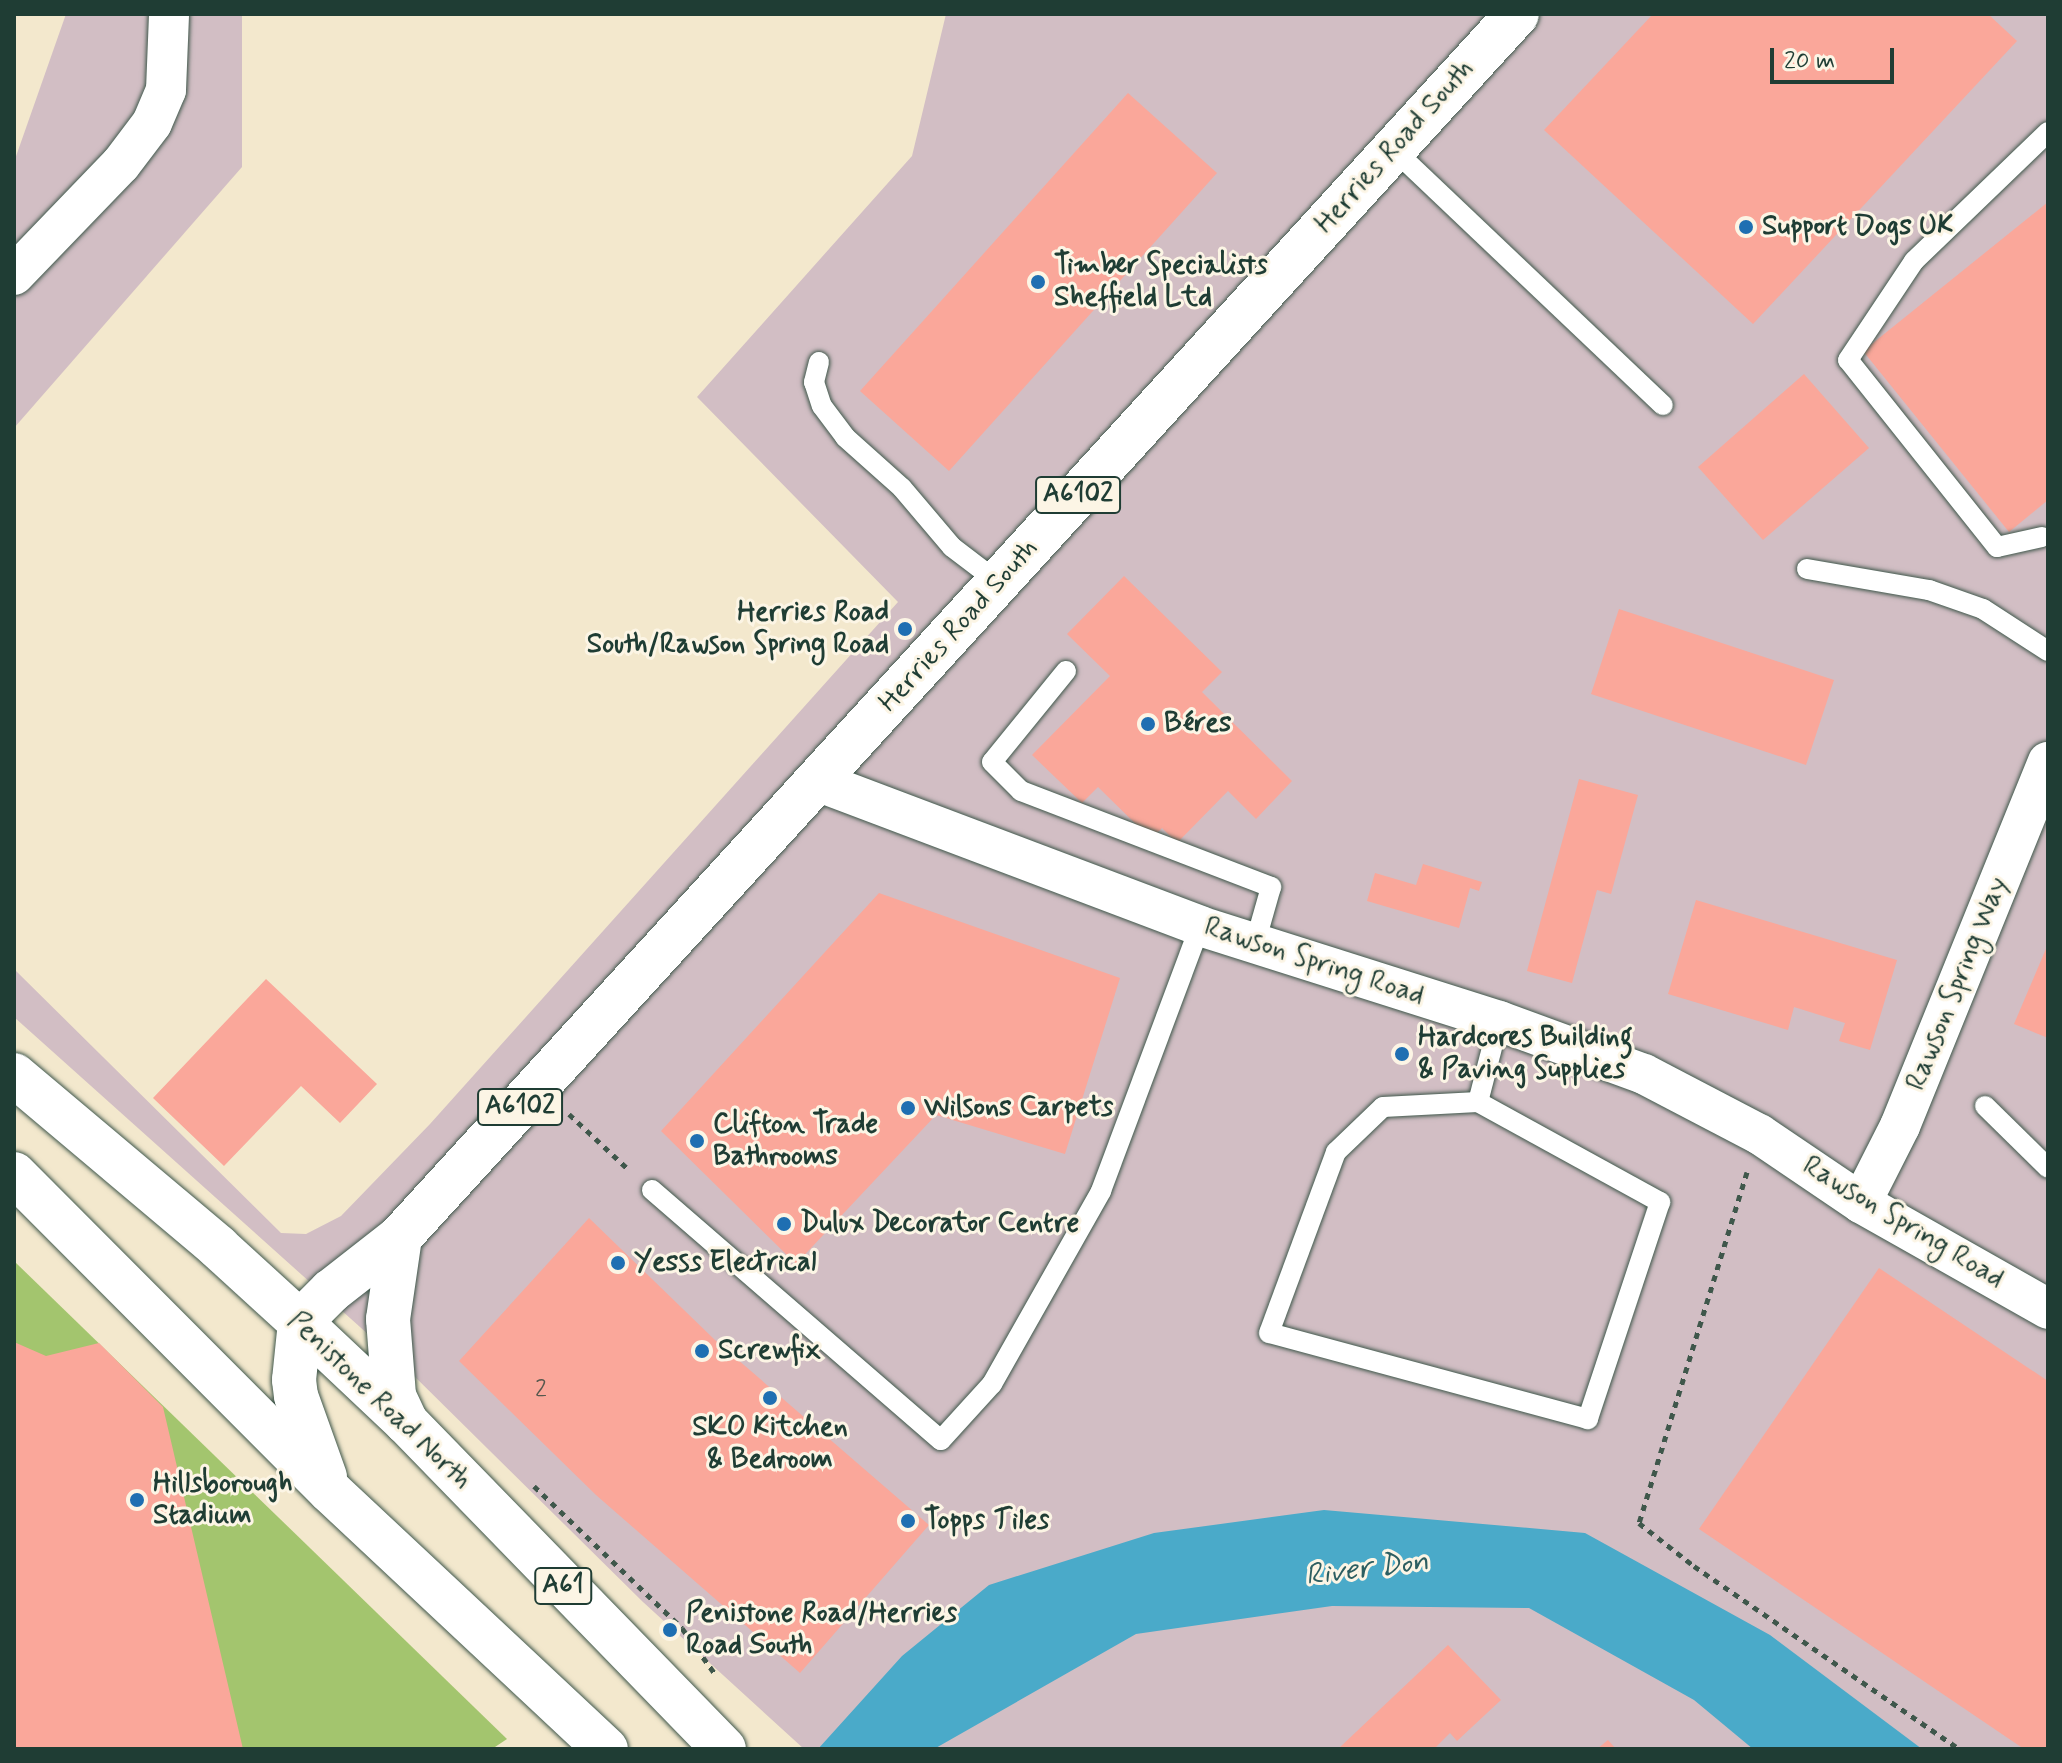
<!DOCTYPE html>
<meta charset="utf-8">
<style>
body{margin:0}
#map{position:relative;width:2062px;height:1763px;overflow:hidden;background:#f3e8cd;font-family:Mynerve,sans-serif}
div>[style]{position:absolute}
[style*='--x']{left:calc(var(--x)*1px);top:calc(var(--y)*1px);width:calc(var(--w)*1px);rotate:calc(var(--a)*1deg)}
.industrial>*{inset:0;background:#d2bec4}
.green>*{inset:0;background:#a3c56e}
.water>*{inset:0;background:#4aaac9}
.building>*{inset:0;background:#faa79a}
.path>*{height:5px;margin-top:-2.5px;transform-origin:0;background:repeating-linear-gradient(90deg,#3f574b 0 6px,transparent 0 12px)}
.roads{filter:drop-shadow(0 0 2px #3f574b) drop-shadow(0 0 2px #3f574b)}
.lane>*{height:20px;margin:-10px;padding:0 10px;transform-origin:10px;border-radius:10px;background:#fff}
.street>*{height:40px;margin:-20px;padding:0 20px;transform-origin:20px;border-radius:20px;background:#fff}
.primary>*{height:44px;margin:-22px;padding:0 22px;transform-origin:22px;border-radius:22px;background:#fff}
.highway>*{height:44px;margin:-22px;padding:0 22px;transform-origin:22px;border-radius:22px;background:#fff}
.dots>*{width:22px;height:22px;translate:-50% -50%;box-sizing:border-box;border:4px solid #fcf5e5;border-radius:50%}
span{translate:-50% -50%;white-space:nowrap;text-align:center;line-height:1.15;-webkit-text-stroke:6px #fcf5e5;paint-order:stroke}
.number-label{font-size:24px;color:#56584e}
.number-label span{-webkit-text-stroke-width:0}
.shield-label span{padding:2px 6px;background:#fcf5e5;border:2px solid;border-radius:6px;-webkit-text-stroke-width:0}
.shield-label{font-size:26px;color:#1f3d34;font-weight:700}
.street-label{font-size:28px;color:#1f3d34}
.poi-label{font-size:28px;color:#1f3d34;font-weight:700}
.left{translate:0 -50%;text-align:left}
.right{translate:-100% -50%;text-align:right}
.water-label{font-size:30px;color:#2c5e61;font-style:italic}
.frame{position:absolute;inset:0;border:16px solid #1f3d34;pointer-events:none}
.scale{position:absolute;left:1770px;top:48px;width:124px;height:36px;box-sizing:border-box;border:4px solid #1f3d34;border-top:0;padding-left:10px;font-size:24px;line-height:28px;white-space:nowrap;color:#1f3d34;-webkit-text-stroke:6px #fcf5e5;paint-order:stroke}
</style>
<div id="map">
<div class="industrial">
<i style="clip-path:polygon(66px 14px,242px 14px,242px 167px,14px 428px,14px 162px)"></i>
<i style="clip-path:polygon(946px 14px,2048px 14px,2048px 1749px,804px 1749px,643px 1602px,408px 1370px,14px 1017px,14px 969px,281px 1233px,306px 1234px,341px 1216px,430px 1124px,898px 602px,697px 397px,912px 156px)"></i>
</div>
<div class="green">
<i style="clip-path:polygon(14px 1261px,507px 1739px,492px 1749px,14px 1749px)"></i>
</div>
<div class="water">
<i style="clip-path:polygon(1324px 1510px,1585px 1533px,1770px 1635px,1922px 1749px,1753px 1749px,1694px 1700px,1529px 1608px,1332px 1606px,1136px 1634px,934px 1749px,818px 1749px,902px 1656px,989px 1585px,1154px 1533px)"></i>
</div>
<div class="building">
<i style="clip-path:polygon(1653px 14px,1988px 14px,2017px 41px,1753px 324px,1544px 130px)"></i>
<i style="clip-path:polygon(1128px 93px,1217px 173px,949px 471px,860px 391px)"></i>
<i style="clip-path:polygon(2048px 202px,2048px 500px,2009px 532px,1863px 351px)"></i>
<i style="clip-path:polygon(1804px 374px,1869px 448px,1763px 540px,1698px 467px)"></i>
<i style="clip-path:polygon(1124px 576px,1222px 672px,1202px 692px,1292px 781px,1256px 819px,1228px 791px,1177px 843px,1162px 828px,1151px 839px,1098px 787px,1082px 803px,1032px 755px,1110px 676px,1067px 634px)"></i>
<i style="clip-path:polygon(1619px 609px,1834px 680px,1806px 765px,1591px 694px)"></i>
<i style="clip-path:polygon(1579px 779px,1638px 795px,1611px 894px,1597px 890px,1572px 983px,1527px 971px)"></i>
<i style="clip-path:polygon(1423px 864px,1482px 882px,1479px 891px,1470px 888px,1459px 928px,1367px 901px,1375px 873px,1416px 885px)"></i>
<i style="clip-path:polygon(879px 893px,1120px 978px,1065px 1154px,936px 1115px,796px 1264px,661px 1131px)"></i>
<i style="clip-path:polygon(1696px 900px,1897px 960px,1870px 1050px,1839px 1041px,1845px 1023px,1794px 1007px,1788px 1030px,1668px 994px)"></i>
<i style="clip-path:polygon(2048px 944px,2048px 1038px,2014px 1024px)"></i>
<i style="clip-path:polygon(266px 979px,377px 1084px,340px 1123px,301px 1086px,224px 1166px,153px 1098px)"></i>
<i style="clip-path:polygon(589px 1218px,715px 1340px,929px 1525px,800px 1673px,596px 1495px,459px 1361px)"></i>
<i style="clip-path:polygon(1879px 1268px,2048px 1381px,2048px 1749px,2024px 1749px,1699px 1529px)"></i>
<i style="clip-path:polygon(14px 1342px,46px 1356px,99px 1343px,163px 1407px,243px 1749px,14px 1749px)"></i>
<i style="clip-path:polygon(1448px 1645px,1501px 1700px,1457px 1741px,1450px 1733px,1434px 1749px,1338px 1749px)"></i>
<i style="clip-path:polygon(1608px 1740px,1616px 1749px,1597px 1749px)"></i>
</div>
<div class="path">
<i style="--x:569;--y:1114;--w:82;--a:43"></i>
<i style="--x:1747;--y:1172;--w:367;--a:107.1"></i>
<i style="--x:1639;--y:1523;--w:70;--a:38"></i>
<i style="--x:1694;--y:1566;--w:322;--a:34.6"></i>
<i style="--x:534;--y:1486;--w:205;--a:43.8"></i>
<i style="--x:682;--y:1628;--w:57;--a:54.3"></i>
</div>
<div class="roads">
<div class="lane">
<i style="--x:1393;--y:149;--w:372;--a:43.5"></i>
<i style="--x:819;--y:362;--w:21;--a:104"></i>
<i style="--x:814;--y:382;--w:25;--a:72"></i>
<i style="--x:822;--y:406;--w:39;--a:53"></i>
<i style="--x:845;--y:437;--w:76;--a:41.8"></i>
<i style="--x:902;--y:488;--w:77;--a:49.7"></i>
<i style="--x:952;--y:547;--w:58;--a:37.3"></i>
<i style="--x:2042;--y:537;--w:46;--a:167.5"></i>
<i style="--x:1997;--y:547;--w:239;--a:-128.5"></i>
<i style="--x:1848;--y:360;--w:119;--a:-56.3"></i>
<i style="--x:1914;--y:261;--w:186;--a:-43.9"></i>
<i style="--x:1807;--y:569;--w:124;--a:9.8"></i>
<i style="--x:1929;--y:590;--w:57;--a:19.4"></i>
<i style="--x:1983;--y:609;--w:77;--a:32.9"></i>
<i style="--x:1066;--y:671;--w:117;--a:129.1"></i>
<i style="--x:992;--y:762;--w:41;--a:45"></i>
<i style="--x:1021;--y:791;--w:268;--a:21"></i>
<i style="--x:1271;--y:887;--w:58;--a:105.9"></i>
<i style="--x:1478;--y:1102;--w:208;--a:28.8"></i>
<i style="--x:1660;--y:1202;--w:229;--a:108.4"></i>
<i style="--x:1588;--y:1419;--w:330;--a:-164.9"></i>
<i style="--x:1269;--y:1333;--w:193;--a:-69.7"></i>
<i style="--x:1336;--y:1152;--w:65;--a:-43.8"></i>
<i style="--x:1383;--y:1107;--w:95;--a:-3"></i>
<i style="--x:1478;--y:1102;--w:84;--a:-75.5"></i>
<i style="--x:1985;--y:1106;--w:88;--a:44.5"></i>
<i style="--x:652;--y:1190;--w:382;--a:40.9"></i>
<i style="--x:941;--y:1440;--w:76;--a:-47.7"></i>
<i style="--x:992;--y:1384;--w:222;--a:-60.5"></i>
<i style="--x:1101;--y:1191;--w:283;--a:-69.5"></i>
</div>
<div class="street">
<i style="--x:14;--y:275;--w:154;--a:-46.1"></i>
<i style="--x:121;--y:164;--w:51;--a:-52.9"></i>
<i style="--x:152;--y:123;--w:36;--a:-67"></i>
<i style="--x:166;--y:90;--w:76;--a:-87.7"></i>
<i style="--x:817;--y:781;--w:410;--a:20.7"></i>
<i style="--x:1200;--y:926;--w:314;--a:17.6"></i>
<i style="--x:1499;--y:1021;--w:154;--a:20.1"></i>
<i style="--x:1644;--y:1074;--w:130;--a:27.6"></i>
<i style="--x:1759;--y:1134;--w:123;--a:34.1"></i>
<i style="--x:1861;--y:1203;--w:215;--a:29.5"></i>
<i style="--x:1861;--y:1203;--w:86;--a:-63.1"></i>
<i style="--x:1900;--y:1126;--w:393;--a:-67.9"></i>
</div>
<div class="primary">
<i style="--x:400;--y:1237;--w:83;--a:98.3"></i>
<i style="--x:388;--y:1319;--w:77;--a:85.5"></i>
<i style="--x:394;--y:1396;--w:29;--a:65"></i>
<i style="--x:300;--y:1322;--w:44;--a:-45"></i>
<i style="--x:331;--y:1291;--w:88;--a:-38"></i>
<i style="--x:400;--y:1237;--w:1656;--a:-47.59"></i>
</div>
<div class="highway">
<i style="--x:14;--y:1075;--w:267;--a:40.1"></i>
<i style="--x:218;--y:1247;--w:111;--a:42.4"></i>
<i style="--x:300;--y:1322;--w:146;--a:43.3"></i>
<i style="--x:406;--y:1422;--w:456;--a:45.8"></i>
<i style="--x:14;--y:1174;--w:448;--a:45.1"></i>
<i style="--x:330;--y:1491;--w:378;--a:43.1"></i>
<i style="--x:300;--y:1322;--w:58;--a:95.9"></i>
<i style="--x:294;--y:1380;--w:16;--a:83"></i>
<i style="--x:296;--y:1396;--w:86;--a:70.3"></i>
</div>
</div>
<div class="dots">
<i style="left:1746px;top:227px;background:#1f6fb2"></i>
<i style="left:1038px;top:282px;background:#1f6fb2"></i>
<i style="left:905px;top:629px;background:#1f6fb2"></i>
<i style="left:1148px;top:724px;background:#1f6fb2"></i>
<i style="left:1402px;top:1054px;background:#1f6fb2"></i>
<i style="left:908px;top:1108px;background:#1f6fb2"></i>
<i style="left:697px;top:1141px;background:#1f6fb2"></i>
<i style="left:784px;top:1224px;background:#1f6fb2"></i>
<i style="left:618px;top:1263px;background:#1f6fb2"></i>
<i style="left:702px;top:1351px;background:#1f6fb2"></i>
<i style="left:770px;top:1398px;background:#1f6fb2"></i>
<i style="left:137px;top:1500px;background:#1f6fb2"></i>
<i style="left:908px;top:1521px;background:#1f6fb2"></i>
<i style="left:670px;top:1630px;background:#1f6fb2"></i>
</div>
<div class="number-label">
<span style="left:541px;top:1390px">2</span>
</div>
<div class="shield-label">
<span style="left:1078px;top:495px">A6102</span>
<span style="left:520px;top:1107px">A6102</span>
<span style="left:563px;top:1586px">A61</span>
</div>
<div class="street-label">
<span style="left:1395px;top:147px;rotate:-48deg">Herries Road South</span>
<span style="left:959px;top:626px;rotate:-48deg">Herries Road South</span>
<span style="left:1314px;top:962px;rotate:18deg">Rawson Spring Road</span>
<span style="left:1958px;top:984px;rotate:-68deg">Rawson Spring Way</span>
<span style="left:1903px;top:1223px;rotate:31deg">Rawson Spring Road</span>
<span style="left:379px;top:1401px;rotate:44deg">Penistone Road North</span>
</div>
<div class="poi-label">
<span class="left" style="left:1762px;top:227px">Support Dogs UK</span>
<span class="left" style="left:1054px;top:282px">Timber Specialists<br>Sheffield Ltd</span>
<span class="right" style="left:889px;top:629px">Herries Road<br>South/Rawson Spring Road</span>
<span class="left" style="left:1164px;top:724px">Béres</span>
<span class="left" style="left:1418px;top:1054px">Hardcores Building<br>&amp; Paving Supplies</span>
<span class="left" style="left:924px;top:1108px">Wilsons Carpets</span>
<span class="left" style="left:713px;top:1141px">Clifton Trade<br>Bathrooms</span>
<span class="left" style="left:800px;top:1224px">Dulux Decorator Centre</span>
<span class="left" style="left:634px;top:1263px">Yesss Electrical</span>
<span class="left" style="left:718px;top:1351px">Screwfix</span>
<span style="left:770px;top:1444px">SKO Kitchen<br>&amp; Bedroom</span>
<span class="left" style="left:153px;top:1500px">Hillsborough<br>Stadium</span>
<span class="left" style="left:924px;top:1521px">Topps Tiles</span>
<span class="left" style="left:686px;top:1630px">Penistone Road/Herries<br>Road South</span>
</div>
<div class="water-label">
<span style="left:1367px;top:1569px;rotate:-7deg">River Don</span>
</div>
<div class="frame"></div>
<div class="scale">20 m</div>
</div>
